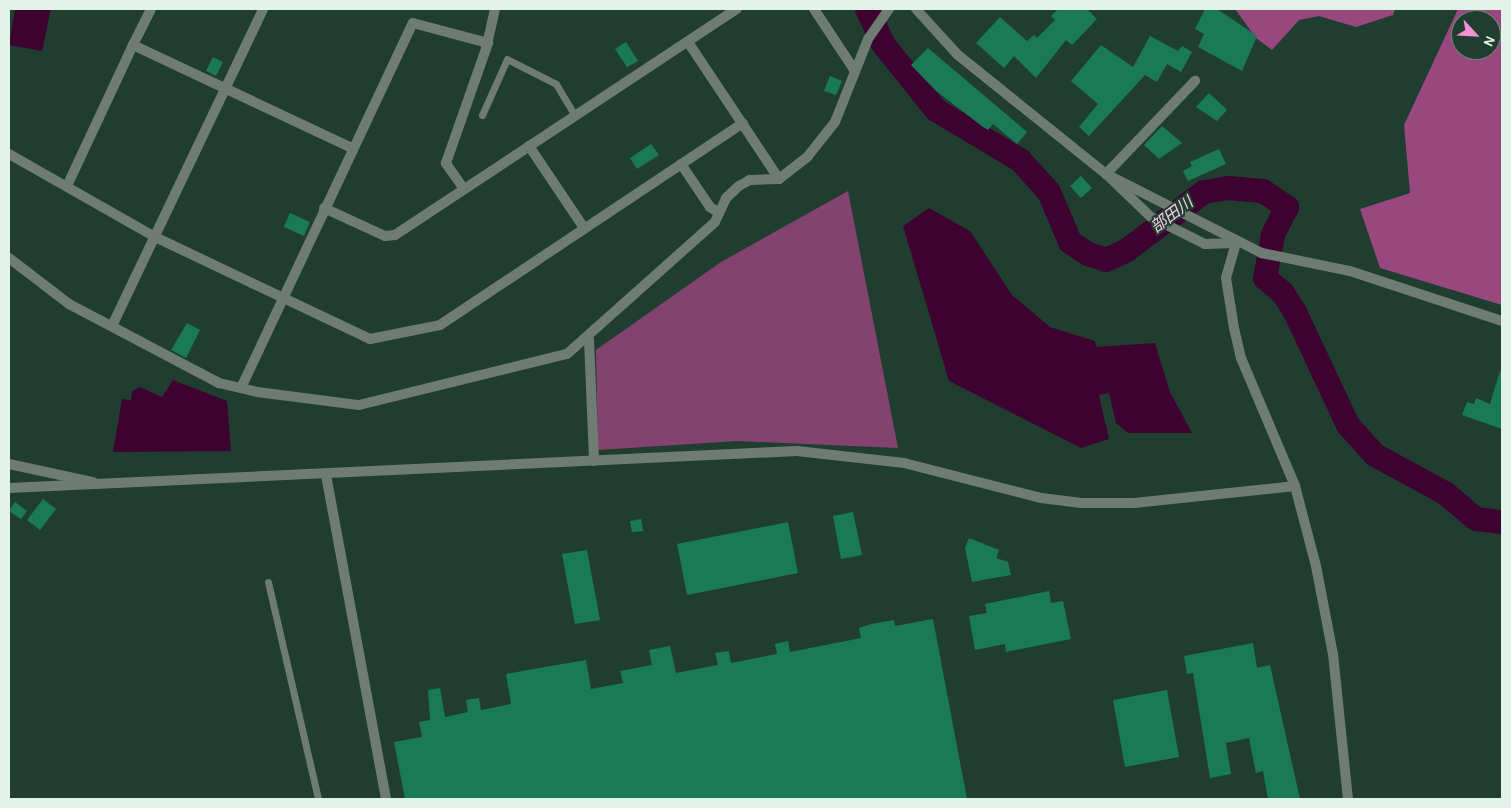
<!DOCTYPE html>
<meta charset="utf-8">
<style>
body{margin:0}
#map{position:relative;width:1511px;height:808px;overflow:hidden;background:#203e30;font-family:Karla,"Noto Sans JP",sans-serif}
div>[style]{position:absolute}
[style*='--x']{left:calc(var(--x)*1px);top:calc(var(--y)*1px);width:calc(var(--w)*1px);rotate:calc(var(--a)*1deg)}
.green>*{inset:0;background:#844270}
.forest>*{inset:0;background:#98477f}
.water>*{inset:0;background:#3e0230}
.river>*{height:24px;margin:-12px;padding:0 12px;transform-origin:12px;border-radius:12px;background:#3e0230}
.building>*{inset:0;background:#1a7a56}
.service>*{height:7px;margin:-3.5px;padding:0 3.5px;transform-origin:3.5px;border-radius:3.5px;background:#6e7c74}
.minor>*{height:10px;margin:-5px;padding:0 5px;transform-origin:5px;border-radius:5px;background:#6e7c74}
.tertiary>*{height:10px;margin:-5px;padding:0 5px;transform-origin:5px;border-radius:5px;background:#6e7c74}
span{translate:-50% -50%;white-space:nowrap;text-align:center;line-height:1.15;-webkit-text-stroke:4px #203e30;paint-order:stroke}
.water-label{font-size:16px;color:#fcceeb;font-style:italic}
.frame{position:absolute;inset:0;border:10px solid #e2f3ea;pointer-events:none}
.north{position:absolute;left:1451px;top:10px;width:50px;height:50px;box-sizing:border-box;background:#203e30;border:1px solid #6e867a;border-radius:50%;rotate:115deg;font-size:14px;font-weight:700;line-height:20px;text-align:center;color:#e2f3ea}
.north::after{content:'';display:block;margin:auto;width:18px;height:22px;background:#f491d4;clip-path:polygon(50% 0,100% 100%,50% 72%,0 100%)}
</style>
<div id="map">
<div class="green">
<i style="clip-path:polygon(848px 191px,898px 448px,737px 441px,598px 450px,596px 350px,721px 262px)"></i>
</div>
<div class="forest">
<i style="clip-path:polygon(1235px 9px,1395px 9px,1393px 15px,1356px 27px,1319px 16px,1299px 20px,1272px 50px,1256px 38px)"></i>
<i style="clip-path:polygon(evenodd,1458px 9px,1502px 9px,1502px 305px,1380px 268px,1360px 209px,1410px 193px,1404px 125px,1458px 9px,1461px 20px,1491px 20px,1491px 50px,1461px 50px,1461px 20px)"></i>
</div>
<div class="water">
<i style="clip-path:polygon(15px 9px,51px 9px,42px 51px,9px 45px)"></i>
<i style="clip-path:polygon(929px 208px,970px 231px,1012px 295px,1050px 327px,1095px 341px,1096px 347px,1155px 343px,1170px 392px,1192px 433px,1128px 433px,1116px 423px,1109px 393px,1099px 395px,1109px 439px,1081px 448px,949px 381px,903px 226px)"></i>
<i style="clip-path:polygon(173px 380px,227px 401px,231px 451px,113px 452px,122px 399px,131px 400px,132px 391px,140px 387px,162px 397px)"></i>
</div>
<div class="river">
<i style="--x:867;--y:9;--w:38;--a:65"></i>
<i style="--x:883;--y:44;--w:85;--a:51.2"></i>
<i style="--x:936;--y:110;--w:98;--a:30.8"></i>
<i style="--x:1020;--y:160;--w:43;--a:47.8"></i>
<i style="--x:1049;--y:192;--w:54;--a:67.2"></i>
<i style="--x:1070;--y:242;--w:22;--a:34"></i>
<i style="--x:1088;--y:254;--w:19;--a:18"></i>
<i style="--x:1106;--y:260;--w:23;--a:-25"></i>
<i style="--x:1127;--y:250;--w:96;--a:-37"></i>
<i style="--x:1204;--y:192;--w:24;--a:-9"></i>
<i style="--x:1228;--y:188;--w:35;--a:5"></i>
<i style="--x:1263;--y:191;--w:29;--a:34"></i>
<i style="--x:1287;--y:207;--w:31;--a:117"></i>
<i style="--x:1273;--y:235;--w:44;--a:100.5"></i>
<i style="--x:1265;--y:278;--w:23;--a:40"></i>
<i style="--x:1283;--y:293;--w:22;--a:58"></i>
<i style="--x:1295;--y:312;--w:125;--a:64.9"></i>
<i style="--x:1348;--y:425;--w:40;--a:48"></i>
<i style="--x:1375;--y:455;--w:80;--a:28.5"></i>
<i style="--x:1445;--y:493;--w:40;--a:40"></i>
<i style="--x:1476;--y:519;--w:26;--a:7"></i>
</div>
<div class="building">
<i style="clip-path:polygon(1058px 9px,1087px 9px,1097px 19px,1072px 45px,1066px 40px,1036px 78px,1014px 56px,1004px 68px,976px 43px,1000px 17px,1027px 41px,1034px 35px,1037px 38px,1055px 20px,1051px 16px)"></i>
<i style="clip-path:polygon(1205px 9px,1217px 9px,1257px 36px,1242px 71px,1198px 47px,1204px 34px,1195px 29px)"></i>
<i style="clip-path:polygon(1150px 36px,1178px 51px,1182px 46px,1192px 52px,1181px 72px,1167px 64px,1157px 82px,1145px 75px,1089px 136px,1079px 127px,1098px 104px,1071px 81px,1101px 45px,1133px 67px)"></i>
<i style="clip-path:polygon(626px 42px,638px 61px,627px 67px,615px 49px)"></i>
<i style="clip-path:polygon(928px 48px,1027px 132px,1017px 144px,993px 124px,988px 130px,983px 127px,935px 90px,911px 65px)"></i>
<i style="clip-path:polygon(213px 57px,223px 62px,216px 76px,206px 71px)"></i>
<i style="clip-path:polygon(830px 76px,842px 81px,836px 95px,824px 91px)"></i>
<i style="clip-path:polygon(1209px 93px,1227px 110px,1217px 121px,1196px 107px)"></i>
<i style="clip-path:polygon(1162px 126px,1182px 143px,1159px 159px,1144px 145px)"></i>
<i style="clip-path:polygon(651px 144px,659px 155px,637px 169px,630px 158px)"></i>
<i style="clip-path:polygon(1219px 149px,1226px 164px,1188px 181px,1183px 171px,1192px 166px,1190px 162px)"></i>
<i style="clip-path:polygon(1081px 176px,1092px 188px,1081px 198px,1070px 186px)"></i>
<i style="clip-path:polygon(290px 213px,310px 222px,304px 236px,284px 227px)"></i>
<i style="clip-path:polygon(187px 323px,200px 330px,186px 358px,171px 350px)"></i>
<i style="clip-path:polygon(1500px 371px,1502px 372px,1502px 429px,1462px 415px,1467px 402px,1474px 404px,1476px 398px,1490px 404px)"></i>
<i style="clip-path:polygon(43px 499px,56px 509px,40px 530px,27px 520px)"></i>
<i style="clip-path:polygon(15px 502px,27px 511px,21px 519px,9px 511px)"></i>
<i style="clip-path:polygon(853px 512px,862px 555px,841px 559px,833px 516px)"></i>
<i style="clip-path:polygon(641px 519px,643px 531px,632px 532px,630px 521px)"></i>
<i style="clip-path:polygon(788px 522px,798px 573px,687px 595px,677px 544px)"></i>
<i style="clip-path:polygon(969px 538px,999px 550px,996px 558px,1008px 562px,1011px 575px,972px 582px,965px 548px)"></i>
<i style="clip-path:polygon(587px 550px,600px 620px,575px 624px,562px 554px)"></i>
<i style="clip-path:polygon(1049px 591px,1051px 603px,1063px 601px,1071px 639px,1006px 652px,1005px 644px,975px 650px,969px 616px,987px 613px,985px 604px)"></i>
<i style="clip-path:polygon(933px 619px,967px 799px,405px 799px,394px 742px,422px 737px,419px 722px,430px 720px,428px 690px,440px 688px,445px 717px,468px 712px,466px 700px,479px 698px,481px 710px,511px 704px,506px 674px,533px 669px,586px 660px,591px 689px,623px 683px,620px 671px,652px 665px,649px 650px,670px 646px,676px 673px,718px 665px,715px 653px,729px 651px,731px 663px,777px 654px,775px 644px,788px 641px,790px 652px,861px 638px,859px 628px,871px 624px,894px 620px,895px 626px)"></i>
<i style="clip-path:polygon(1253px 643px,1257px 668px,1270px 665px,1300px 799px,1268px 799px,1263px 771px,1256px 773px,1249px 738px,1226px 743px,1231px 774px,1210px 778px,1193px 673px,1187px 674px,1184px 656px)"></i>
<i style="clip-path:polygon(1167px 690px,1179px 757px,1125px 767px,1113px 700px)"></i>
</div>
<div class="service">
<i style="--x:482;--y:115;--w:61;--a:-65.9"></i>
<i style="--x:507;--y:59;--w:55;--a:27"></i>
<i style="--x:556;--y:84;--w:37;--a:59"></i>
<i style="--x:268;--y:582;--w:223;--a:77"></i>
</div>
<div class="minor">
<i style="--x:814;--y:9;--w:74;--a:56.5"></i>
<i style="--x:688;--y:42;--w:164;--a:56.4"></i>
<i style="--x:133;--y:45;--w:40;--a:-63.4"></i>
<i style="--x:529;--y:146;--w:99;--a:56.1"></i>
<i style="--x:9;--y:154;--w:168;--a:29.6"></i>
<i style="--x:155;--y:237;--w:238;--a:25.4"></i>
<i style="--x:370;--y:339;--w:71;--a:-11.3"></i>
<i style="--x:440;--y:325;--w:364;--a:-33.7"></i>
<i style="--x:681;--y:164;--w:52;--a:56"></i>
<i style="--x:710;--y:207;--w:11;--a:34"></i>
<i style="--x:1106;--y:174;--w:129;--a:-46.3"></i>
<i style="--x:67;--y:186;--w:156;--a:-64.9"></i>
<i style="--x:133;--y:45;--w:242;--a:25.2"></i>
<i style="--x:464;--y:189;--w:32;--a:-125"></i>
<i style="--x:446;--y:163;--w:121;--a:-70.7"></i>
<i style="--x:486;--y:49;--w:41;--a:-77.3"></i>
<i style="--x:324;--y:208;--w:67;--a:24.7"></i>
<i style="--x:385;--y:236;--w:10;--a:-6"></i>
<i style="--x:395;--y:235;--w:410;--a:-33.5"></i>
<i style="--x:9;--y:258;--w:76;--a:37.5"></i>
<i style="--x:69;--y:304;--w:170;--a:27.8"></i>
<i style="--x:219;--y:383;--w:39;--a:13"></i>
<i style="--x:257;--y:392;--w:103;--a:7.3"></i>
<i style="--x:359;--y:405;--w:214;--a:-13.8"></i>
<i style="--x:567;--y:354;--w:198;--a:-41.7"></i>
<i style="--x:715;--y:222;--w:26;--a:-65"></i>
<i style="--x:726;--y:198;--w:18;--a:-43"></i>
<i style="--x:739;--y:186;--w:13;--a:-29"></i>
<i style="--x:750;--y:180;--w:29;--a:-2"></i>
<i style="--x:779;--y:179;--w:37;--a:-38"></i>
<i style="--x:808;--y:156;--w:43;--a:-51.5"></i>
<i style="--x:835;--y:122;--w:89;--a:-68.3"></i>
<i style="--x:868;--y:39;--w:37;--a:-55"></i>
<i style="--x:112;--y:326;--w:351;--a:-64.5"></i>
<i style="--x:589;--y:340;--w:121;--a:87.6"></i>
<i style="--x:241;--y:388;--w:403;--a:-64.8"></i>
<i style="--x:413;--y:23;--w:78;--a:14.9"></i>
<i style="--x:9;--y:464;--w:86;--a:12.1"></i>
</div>
<div class="tertiary">
<i style="--x:916;--y:9;--w:62;--a:47.6"></i>
<i style="--x:958;--y:55;--w:190;--a:38.8"></i>
<i style="--x:1106;--y:174;--w:62;--a:43.7"></i>
<i style="--x:1151;--y:217;--w:60;--a:26.6"></i>
<i style="--x:1205;--y:244;--w:31;--a:-2"></i>
<i style="--x:1106;--y:174;--w:175;--a:26.9"></i>
<i style="--x:1262;--y:253;--w:90;--a:11.6"></i>
<i style="--x:1350;--y:271;--w:160;--a:18.2"></i>
<i style="--x:1236;--y:243;--w:36;--a:106"></i>
<i style="--x:1226;--y:278;--w:51;--a:80.9"></i>
<i style="--x:1234;--y:328;--w:31;--a:77"></i>
<i style="--x:1241;--y:358;--w:139;--a:67.1"></i>
<i style="--x:1295;--y:486;--w:83;--a:75.3"></i>
<i style="--x:1316;--y:566;--w:90;--a:79.1"></i>
<i style="--x:1333;--y:654;--w:146;--a:84.1"></i>
<i style="--x:326;--y:475;--w:330;--a:79.5"></i>
<i style="--x:9;--y:488;--w:789;--a:-2.69"></i>
<i style="--x:797;--y:451;--w:108;--a:6.4"></i>
<i style="--x:904;--y:463;--w:141;--a:14.3"></i>
<i style="--x:1041;--y:498;--w:39;--a:7"></i>
<i style="--x:1080;--y:503;--w:54;--a:0"></i>
<i style="--x:1134;--y:503;--w:162;--a:-6"></i>
</div>
<div class="water-label">
<span style="left:1172px;top:215px;rotate:-37deg">部田川</span>
</div>
<div class="frame"></div>
<div class="north">N</div>
</div>
